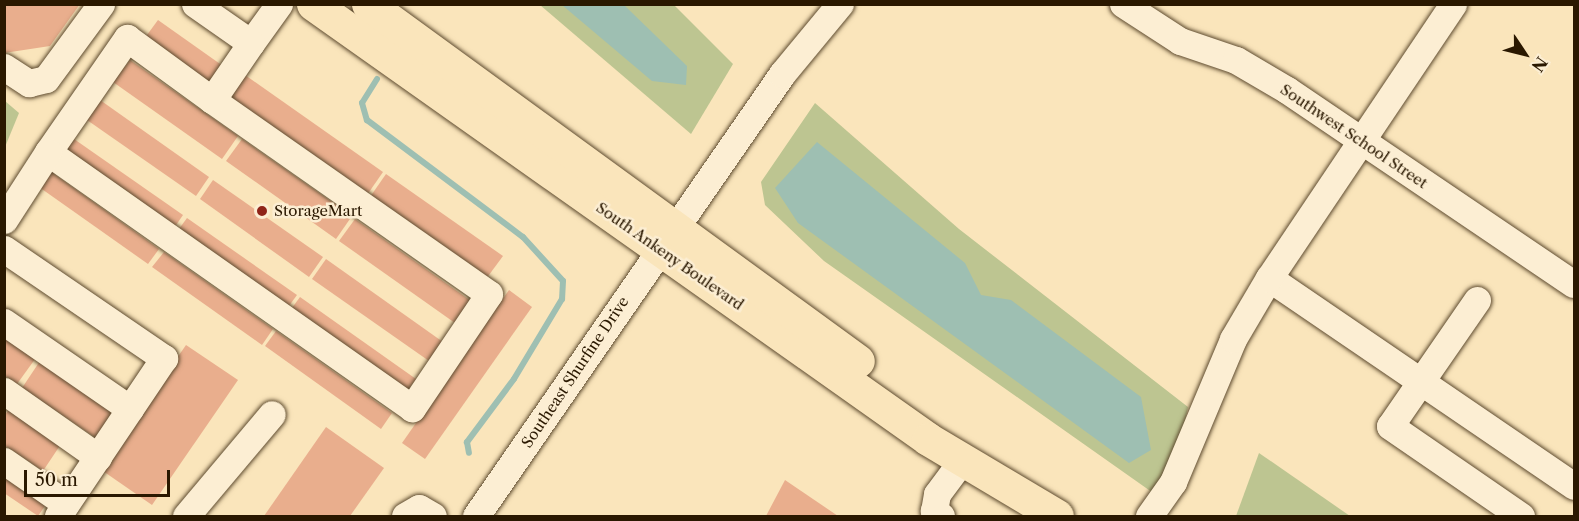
<!DOCTYPE html>
<style>
body{margin:0}
#map{position:relative;width:1579px;height:521px;overflow:hidden;background:#fae5bb;font-family:"Libre Caslon Text",serif}
div>[style]{position:absolute}
[style*='--x']{left:calc(var(--x)*1px);top:calc(var(--y)*1px);width:calc(var(--w)*1px);rotate:calc(var(--a)*1deg)}
.green>*{inset:0;background:#bdc591}
.water>*{inset:0;background:#9ebfb2}
.stream>*{height:6px;margin:-3px;padding:0 3px;transform-origin:3px;border-radius:3px;background:#9ebfb2}
.building>*{inset:0;background:#e9ae8d}
.roads{filter:drop-shadow(0 0 2px #5e4b2f) drop-shadow(0 0 2px #5e4b2f)}
.minor>*{height:27px;margin:-13.5px;padding:0 13.5px;transform-origin:13.5px;border-radius:13.5px;background:#fceed3}
.major>*{height:33px;margin:-16.5px;padding:0 16.5px;transform-origin:16.5px;border-radius:16.5px;background:#fae5bb}
.dots>*{width:16px;height:16px;translate:-50% -50%;box-sizing:border-box;border:3px solid #fceed3;border-radius:50%}
span{translate:-50% -50%;white-space:nowrap;text-align:center;line-height:1.15;-webkit-text-stroke:5px #fceed3;paint-order:stroke}
.street-label{font-size:15px;color:#2a1800}
.poi-label{font-size:15px;color:#2a1800}
.left{translate:0 -50%;text-align:left}
.frame{position:absolute;inset:0;border:6px solid #2a1800;pointer-events:none}
.north{position:absolute;left:1495px;top:24px;width:60px;height:60px;-webkit-text-stroke:4px #fceed3;paint-order:stroke;rotate:125deg;font-size:16px;font-weight:700;line-height:24px;text-align:center;color:#2a1800}
.north::after{content:'';display:block;margin:auto;width:21px;height:27px;background:#2a1800;clip-path:polygon(50% 0,100% 100%,50% 72%,0 100%)}
.scale{position:absolute;left:24px;top:470px;width:146px;height:27px;box-sizing:border-box;border:3px solid #2a1800;border-top:0;padding-left:8px;font-size:18px;line-height:21px;white-space:nowrap;color:#2a1800;-webkit-text-stroke:4px #fceed3;paint-order:stroke}
</style>
<div id="map">
<div class="green">
<i style="clip-path:polygon(540px 5px,674px 5px,733px 64px,691px 134px)"></i>
<i style="clip-path:polygon(5px 101px,19px 113px,5px 147px)"></i>
<i style="clip-path:polygon(815px 103px,959px 229px,1188px 407px,1176px 465px,1156px 495px,824px 261px,765px 205px,761px 182px)"></i>
<i style="clip-path:polygon(1259px 453px,1350px 516px,1236px 516px)"></i>
</div>
<div class="water">
<i style="clip-path:polygon(562px 5px,624px 5px,687px 66px,686px 85px,652px 81px)"></i>
<i style="clip-path:polygon(817px 142px,965px 263px,981px 295px,1011px 300px,1141px 397px,1151px 450px,1129px 463px,798px 223px,775px 188px)"></i>
</div>
<div class="stream">
<i style="--x:377;--y:79;--w:28;--a:122"></i>
<i style="--x:362;--y:103;--w:18;--a:74"></i>
<i style="--x:367;--y:120;--w:195;--a:36.9"></i>
<i style="--x:523;--y:237;--w:59;--a:47.7"></i>
<i style="--x:563;--y:281;--w:18;--a:93"></i>
<i style="--x:562;--y:299;--w:93;--a:121"></i>
<i style="--x:514;--y:379;--w:79;--a:126.7"></i>
<i style="--x:467;--y:442;--w:11;--a:80"></i>
</div>
<div class="building">
<i style="clip-path:polygon(4px 4px,80px 4px,50px 46px,4px 53px)"></i>
<i style="clip-path:polygon(158px 20px,223px 66px,209px 85px,144px 39px)"></i>
<i style="clip-path:polygon(130px 60px,238px 136px,222px 159px,113px 82px)"></i>
<i style="clip-path:polygon(245px 75px,383px 172px,367px 195px,229px 98px)"></i>
<i style="clip-path:polygon(100px 100px,209px 177px,196px 196px,87px 120px)"></i>
<i style="clip-path:polygon(74px 139px,183px 215px,172px 231px,63px 154px)"></i>
<i style="clip-path:polygon(242px 139px,352px 216px,336px 239px,226px 161px)"></i>
<i style="clip-path:polygon(50px 171px,159px 249px,148px 264px,39px 187px)"></i>
<i style="clip-path:polygon(386px 174px,503px 256px,486px 279px,370px 197px)"></i>
<i style="clip-path:polygon(213px 180px,323px 257px,309px 277px,200px 199px)"></i>
<i style="clip-path:polygon(187px 218px,297px 295px,286px 310px,176px 233px)"></i>
<i style="clip-path:polygon(355px 219px,471px 301px,455px 323px,339px 241px)"></i>
<i style="clip-path:polygon(164px 252px,273px 329px,262px 345px,152px 267px)"></i>
<i style="clip-path:polygon(326px 259px,443px 342px,429px 361px,312px 279px)"></i>
<i style="clip-path:polygon(509px 290px,532px 307px,425px 459px,402px 443px)"></i>
<i style="clip-path:polygon(300px 297px,416px 379px,405px 394px,289px 312px)"></i>
<i style="clip-path:polygon(276px 331px,392px 413px,381px 429px,265px 346px)"></i>
<i style="clip-path:polygon(4px 332px,38px 355px,17px 384px,4px 375px)"></i>
<i style="clip-path:polygon(186px 345px,238px 380px,152px 505px,100px 469px)"></i>
<i style="clip-path:polygon(42px 358px,116px 409px,96px 438px,22px 388px)"></i>
<i style="clip-path:polygon(12px 406px,63px 441px,43px 471px,4px 445px,4px 416px)"></i>
<i style="clip-path:polygon(326px 427px,384px 468px,350px 516px,264px 516px)"></i>
<i style="clip-path:polygon(4px 469px,49px 500px,38px 516px,4px 493px)"></i>
<i style="clip-path:polygon(785px 480px,838px 516px,766px 516px)"></i>
</div>
<div class="roads">
<div class="minor">
<i style="--x:195;--y:4;--w:68;--a:34.9"></i>
<i style="--x:251;--y:43;--w:48;--a:-54.3"></i>
<i style="--x:1123;--y:4;--w:68;--a:33"></i>
<i style="--x:1180;--y:41;--w:59;--a:18.7"></i>
<i style="--x:1236;--y:60;--w:59;--a:30.5"></i>
<i style="--x:1287;--y:90;--w:346;--a:34.1"></i>
<i style="--x:4;--y:67;--w:30;--a:33"></i>
<i style="--x:29;--y:83;--w:17;--a:-13"></i>
<i style="--x:46;--y:79;--w:93;--a:-53.7"></i>
<i style="--x:212;--y:100;--w:338;--a:35"></i>
<i style="--x:489;--y:294;--w:138;--a:124"></i>
<i style="--x:412;--y:408;--w:445;--a:-144.9"></i>
<i style="--x:48;--y:152;--w:139;--a:-55.3"></i>
<i style="--x:127;--y:38;--w:105;--a:36.1"></i>
<i style="--x:212;--y:100;--w:69;--a:-55.6"></i>
<i style="--x:4;--y:220;--w:81;--a:-57.1"></i>
<i style="--x:4;--y:249;--w:194;--a:34.3"></i>
<i style="--x:164;--y:358;--w:190;--a:123.9"></i>
<i style="--x:1269;--y:278;--w:369;--a:34.3"></i>
<i style="--x:1477;--y:300;--w:153;--a:124.6"></i>
<i style="--x:1390;--y:426;--w:159;--a:34.5"></i>
<i style="--x:4;--y:322;--w:153;--a:34.6"></i>
<i style="--x:4;--y:391;--w:115;--a:35.1"></i>
<i style="--x:4;--y:461;--w:75;--a:34.7"></i>
<i style="--x:186;--y:516;--w:133;--a:-49.9"></i>
<i style="--x:405;--y:516;--w:16;--a:-30"></i>
<i style="--x:419;--y:508;--w:16;--a:30"></i>
<i style="--x:476;--y:516;--w:538;--a:-55.3"></i>
<i style="--x:782;--y:74;--w:91;--a:-50.4"></i>
<i style="--x:941;--y:516;--w:9;--a:-144"></i>
<i style="--x:934;--y:511;--w:17;--a:-80"></i>
<i style="--x:937;--y:494;--w:44;--a:-53.4"></i>
<i style="--x:1149;--y:516;--w:42;--a:-54.8"></i>
<i style="--x:1173;--y:482;--w:155;--a:-67.2"></i>
<i style="--x:1233;--y:339;--w:71;--a:-59.5"></i>
<i style="--x:1269;--y:278;--w:330;--a:-56.1"></i>
</div>
<div class="major">
<i style="--x:313;--y:4;--w:753;--a:35.27"></i>
<i style="--x:928;--y:439;--w:150;--a:30.8"></i>
<i style="--x:368;--y:4;--w:606;--a:36.08"></i>
</div>
</div>
<div class="dots">
<i style="left:262px;top:211px;background:#8f2418"></i>
</div>
<div class="street-label">
<span style="left:1354px;top:136px;rotate:34deg">Southwest School Street</span>
<span style="left:670px;top:256px;rotate:35deg">South Ankeny Boulevard</span>
<span style="left:575px;top:372px;rotate:-56deg">Southeast Shurfine Drive</span>
</div>
<div class="poi-label">
<span class="left" style="left:274px;top:211px">StorageMart</span>
</div>
<div class="frame"></div>
<div class="north">N</div>
<div class="scale">50 m</div>
</div>
